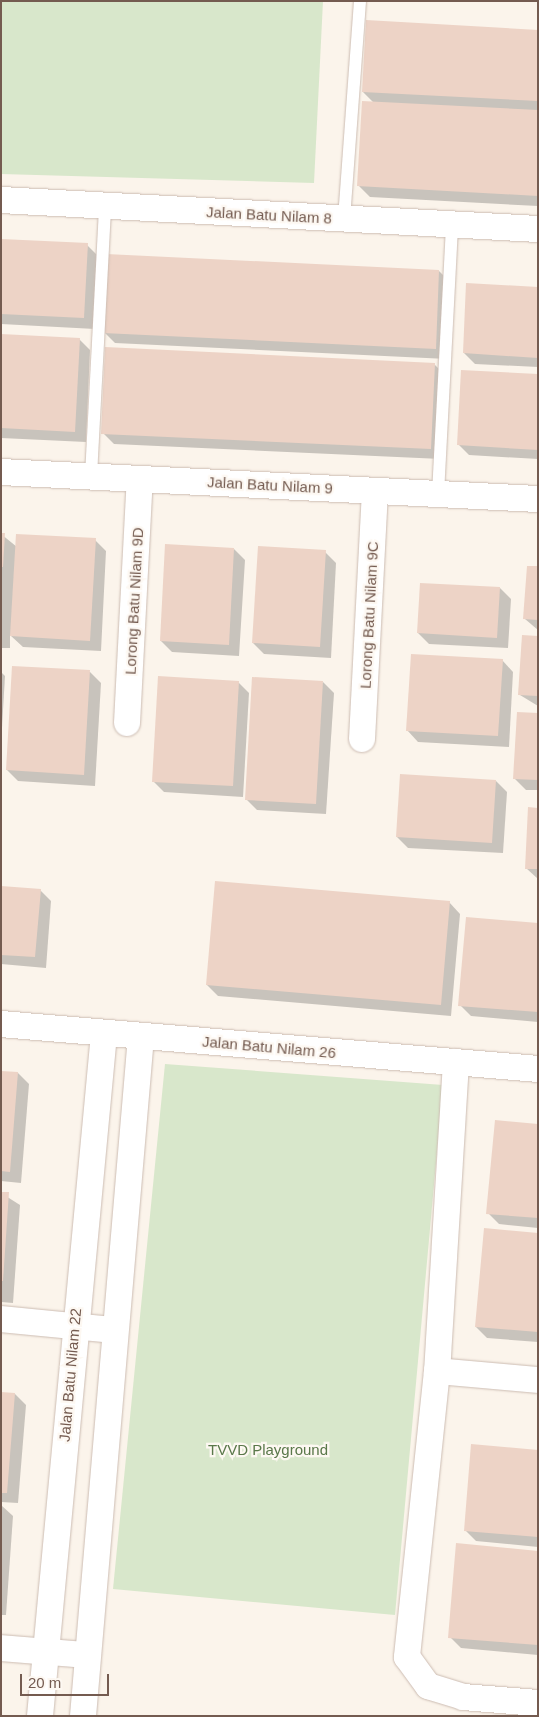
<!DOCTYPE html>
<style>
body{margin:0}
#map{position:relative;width:539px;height:1717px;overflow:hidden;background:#fbf4eb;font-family:Arial,sans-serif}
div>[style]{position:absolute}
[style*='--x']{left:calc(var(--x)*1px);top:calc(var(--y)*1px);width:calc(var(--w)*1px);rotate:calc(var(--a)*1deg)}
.green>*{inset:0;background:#d8e7cb}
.shadow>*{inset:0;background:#0003}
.building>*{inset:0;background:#edd3c6}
.roads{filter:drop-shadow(0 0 1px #ccbcb2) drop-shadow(0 0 1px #ccbcb2)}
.lane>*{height:12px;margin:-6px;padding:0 6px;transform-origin:6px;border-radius:6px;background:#fff}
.street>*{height:26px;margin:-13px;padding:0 13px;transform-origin:13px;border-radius:13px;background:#fff}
span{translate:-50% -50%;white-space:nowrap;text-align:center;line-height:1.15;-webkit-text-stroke:4.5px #fdf8f2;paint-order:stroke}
.street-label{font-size:15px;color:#745b50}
.park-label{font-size:15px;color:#5a784a}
.frame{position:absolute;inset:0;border:2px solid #745b50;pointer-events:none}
.scale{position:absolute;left:20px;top:1674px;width:89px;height:22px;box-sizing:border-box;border:2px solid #745b50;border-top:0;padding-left:6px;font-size:15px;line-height:18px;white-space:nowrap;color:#745b50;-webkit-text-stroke:4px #fdf8f2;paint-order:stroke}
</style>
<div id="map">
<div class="green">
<i style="clip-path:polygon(1px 1px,323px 1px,314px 183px,1px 174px)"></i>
<i style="clip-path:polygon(165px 1064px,443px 1085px,395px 1615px,113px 1589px)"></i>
</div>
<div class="shadow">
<i style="clip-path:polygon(538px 31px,538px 206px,370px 197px,359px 186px,374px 103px,363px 92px)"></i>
<i style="clip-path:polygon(1px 241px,87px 245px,98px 256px,95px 329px,1px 324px)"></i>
<i style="clip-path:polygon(439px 271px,450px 282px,447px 359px,115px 343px,104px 332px)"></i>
<i style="clip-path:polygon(538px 288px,538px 367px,475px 364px,464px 353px)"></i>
<i style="clip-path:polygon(1px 335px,79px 339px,90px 350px,86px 442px,1px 438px)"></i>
<i style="clip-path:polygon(434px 364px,445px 375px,441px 459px,114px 444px,103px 433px)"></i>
<i style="clip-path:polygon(538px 375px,538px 459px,469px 455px,458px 444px)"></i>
<i style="clip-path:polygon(1px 534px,17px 547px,95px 540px,106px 551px,101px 651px,23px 647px,10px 635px,10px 648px,1px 648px)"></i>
<i style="clip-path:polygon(234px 549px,245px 560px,239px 656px,172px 652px,161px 641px)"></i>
<i style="clip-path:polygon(325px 552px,336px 563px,331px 658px,264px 654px,253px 643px)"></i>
<i style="clip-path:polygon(538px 568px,538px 630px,525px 619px)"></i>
<i style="clip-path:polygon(500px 588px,511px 599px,508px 648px,429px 644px,418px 633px)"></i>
<i style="clip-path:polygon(538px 637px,538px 706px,520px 695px)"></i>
<i style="clip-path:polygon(502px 660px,513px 672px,509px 747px,418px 742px,407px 730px)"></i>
<i style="clip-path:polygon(13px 667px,90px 672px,101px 683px,95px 786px,18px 781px,7px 770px)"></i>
<i style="clip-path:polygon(1px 672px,5px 676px,1px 745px)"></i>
<i style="clip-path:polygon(238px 682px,249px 693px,243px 797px,164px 792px,153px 781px)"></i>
<i style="clip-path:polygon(323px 682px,334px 693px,326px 814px,257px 810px,246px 799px)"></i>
<i style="clip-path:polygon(538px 714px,538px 790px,526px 790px,515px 779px)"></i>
<i style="clip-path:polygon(496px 781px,507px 792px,503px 853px,408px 848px,397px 837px)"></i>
<i style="clip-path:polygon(538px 809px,538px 879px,526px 868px)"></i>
<i style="clip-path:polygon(1px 887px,40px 890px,51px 901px,46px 968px,1px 964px)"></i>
<i style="clip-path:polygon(449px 902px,460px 914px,451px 1016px,218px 996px,207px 985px)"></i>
<i style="clip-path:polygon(538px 924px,538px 1022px,471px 1016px,460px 1005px)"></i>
<i style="clip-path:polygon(1px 1072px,18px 1073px,29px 1084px,21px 1183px,1px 1181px)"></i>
<i style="clip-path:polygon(538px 1125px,538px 1228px,499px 1224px,488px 1213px)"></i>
<i style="clip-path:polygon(1px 1193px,20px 1205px,13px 1303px,1px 1302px)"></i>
<i style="clip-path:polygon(538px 1234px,538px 1342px,487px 1338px,476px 1327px)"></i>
<i style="clip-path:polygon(1px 1393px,15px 1394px,26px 1405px,18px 1503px,1px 1502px)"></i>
<i style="clip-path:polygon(538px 1451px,538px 1547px,476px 1541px,465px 1530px)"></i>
<i style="clip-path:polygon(1px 1505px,13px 1516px,6px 1615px,1px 1615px)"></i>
<i style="clip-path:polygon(538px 1552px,538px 1655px,461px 1648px,450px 1637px)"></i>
</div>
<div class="building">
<i style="clip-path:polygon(366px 20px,538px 30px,538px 101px,362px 92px)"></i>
<i style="clip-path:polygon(362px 101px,538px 110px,538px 196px,357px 186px)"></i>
<i style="clip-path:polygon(1px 239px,88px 243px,84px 318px,1px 314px)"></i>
<i style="clip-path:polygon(106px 254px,439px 270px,436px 349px,103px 333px)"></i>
<i style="clip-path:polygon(466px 283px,538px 287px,538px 358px,463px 353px)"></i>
<i style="clip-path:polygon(1px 334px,80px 338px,75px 432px,1px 428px)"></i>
<i style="clip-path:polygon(105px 347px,435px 363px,431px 449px,101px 434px)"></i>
<i style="clip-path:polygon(461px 370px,538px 374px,538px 450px,457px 445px)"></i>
<i style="clip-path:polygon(1px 533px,5px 533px,3px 567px,1px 567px)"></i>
<i style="clip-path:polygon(16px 534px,96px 538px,90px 641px,10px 636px)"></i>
<i style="clip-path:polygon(165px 544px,234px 548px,229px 645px,160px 641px)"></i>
<i style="clip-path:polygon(258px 546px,326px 550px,320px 647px,252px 643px)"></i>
<i style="clip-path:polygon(527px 566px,538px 566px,538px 620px,523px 619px)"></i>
<i style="clip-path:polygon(420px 583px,500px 587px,497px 638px,417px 633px)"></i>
<i style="clip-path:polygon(522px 635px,538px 636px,538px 696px,518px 695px)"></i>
<i style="clip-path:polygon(411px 654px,503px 659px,498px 736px,406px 731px)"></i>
<i style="clip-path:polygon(12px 666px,90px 670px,84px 775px,6px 770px)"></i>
<i style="clip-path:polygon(158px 676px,239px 681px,233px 786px,152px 782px)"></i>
<i style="clip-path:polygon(252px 677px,323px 681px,316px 804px,245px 800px)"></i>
<i style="clip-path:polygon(517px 712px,538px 713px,538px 780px,513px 779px)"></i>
<i style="clip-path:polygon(400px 774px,496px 780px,492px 843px,396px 837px)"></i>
<i style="clip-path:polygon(528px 807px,538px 808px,538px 869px,525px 869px)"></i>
<i style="clip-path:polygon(215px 881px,450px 901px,441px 1005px,206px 985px)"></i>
<i style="clip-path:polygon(1px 886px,41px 889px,35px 957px,1px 955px)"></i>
<i style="clip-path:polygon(466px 917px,538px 923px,538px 1012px,458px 1006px)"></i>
<i style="clip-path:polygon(1px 1071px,18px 1072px,10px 1172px,1px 1171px)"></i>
<i style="clip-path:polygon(495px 1120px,538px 1124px,538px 1218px,486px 1214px)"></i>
<i style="clip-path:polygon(1px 1192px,9px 1192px,3px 1281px,1px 1281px)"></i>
<i style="clip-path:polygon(484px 1228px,538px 1233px,538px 1332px,475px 1327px)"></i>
<i style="clip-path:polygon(1px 1392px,15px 1393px,7px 1493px,1px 1493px)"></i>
<i style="clip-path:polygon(471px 1444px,538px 1450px,538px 1537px,464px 1531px)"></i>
<i style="clip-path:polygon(456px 1543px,538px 1551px,538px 1645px,448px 1638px)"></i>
</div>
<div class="roads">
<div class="lane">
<i style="--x:344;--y:219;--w:219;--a:-85.8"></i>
<i style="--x:91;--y:476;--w:270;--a:-87"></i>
<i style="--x:438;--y:494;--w:270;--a:-87"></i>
</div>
<div class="street">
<i style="--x:1;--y:200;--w:538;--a:3.09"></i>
<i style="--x:1;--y:472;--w:538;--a:2.88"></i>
<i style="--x:127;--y:723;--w:244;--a:-87"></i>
<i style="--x:362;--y:739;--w:248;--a:-87"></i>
<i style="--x:1;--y:1024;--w:539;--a:4.79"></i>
<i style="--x:456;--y:1062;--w:310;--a:93.5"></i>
<i style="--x:437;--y:1371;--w:288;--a:96"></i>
<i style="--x:407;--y:1657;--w:36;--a:54"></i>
<i style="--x:428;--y:1686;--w:37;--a:17"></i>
<i style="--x:463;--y:1697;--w:75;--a:4.6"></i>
<i style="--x:1;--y:1319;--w:114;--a:5.6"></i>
<i style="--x:437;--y:1371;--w:101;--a:5.1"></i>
<i style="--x:1;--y:1648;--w:86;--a:4.7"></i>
<i style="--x:40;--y:1716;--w:685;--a:-84.64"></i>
<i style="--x:83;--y:1716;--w:681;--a:-85.12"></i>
</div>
</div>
<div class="street-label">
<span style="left:269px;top:215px;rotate:3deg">Jalan Batu Nilam 8</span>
<span style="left:270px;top:485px;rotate:3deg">Jalan Batu Nilam 9</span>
<span style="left:134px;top:601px;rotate:-87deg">Lorong Batu Nilam 9D</span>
<span style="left:369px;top:615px;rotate:-87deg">Lorong Batu Nilam 9C</span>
<span style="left:269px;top:1047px;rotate:5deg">Jalan Batu Nilam 26</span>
<span style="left:70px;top:1375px;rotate:-85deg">Jalan Batu Nilam 22</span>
</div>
<div class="park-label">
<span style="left:268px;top:1450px">TVVD Playground</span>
</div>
<div class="frame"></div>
<div class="scale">20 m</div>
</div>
